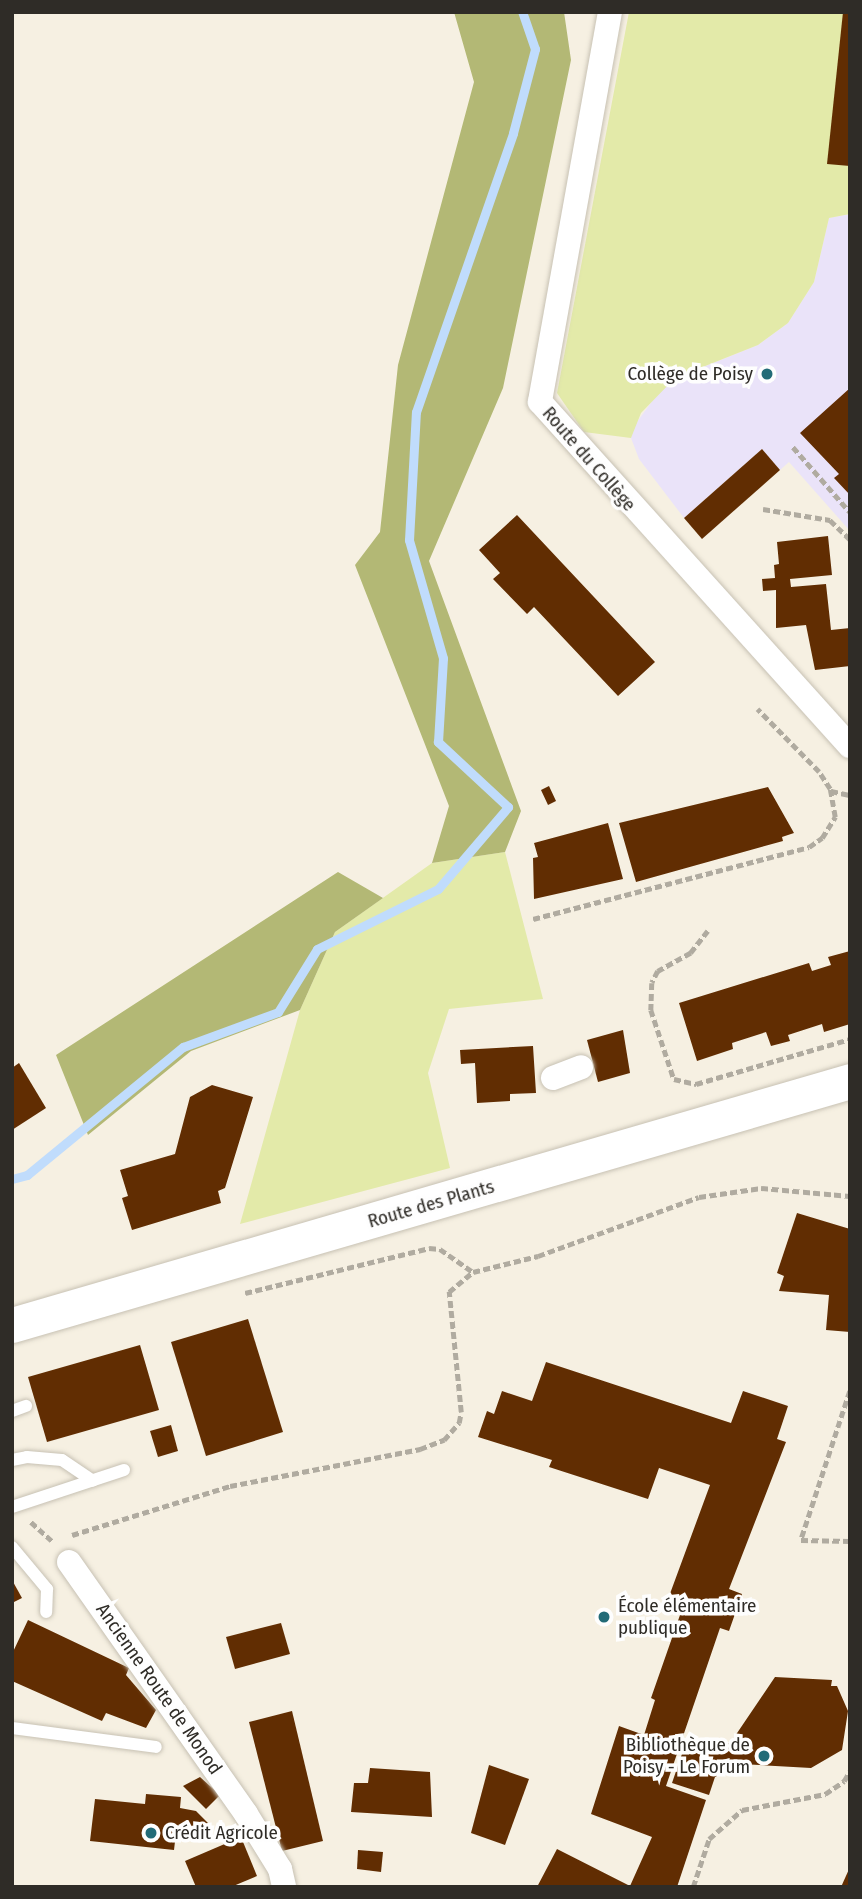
<!DOCTYPE html>
<meta charset="utf-8">
<style>
body{margin:0}
#map{position:relative;width:862px;height:1899px;overflow:hidden;background:#f6f0e2;font-family:"Fira Sans Condensed",sans-serif}
div>[style]{position:absolute}
[style*='--x']{left:calc(var(--x)*1px);top:calc(var(--y)*1px);width:calc(var(--w)*1px);rotate:calc(var(--a)*1deg)}
.education>*{inset:0;background:#eae3f9}
.green>*{inset:0;background:#e3eaa9}
.forest>*{inset:0;background:#b3b875}
.stream>*{height:9px;margin:-4.5px;padding:0 4.5px;transform-origin:4.5px;border-radius:4.5px;background:#c0dcfc}
.building>*{inset:0;background:#612d02}
.path>*{height:4.5px;margin-top:-2.25px;transform-origin:0;background:repeating-linear-gradient(90deg,#b0aba0 0 7px,transparent 0 10.5px)}
.roads{filter:drop-shadow(0 0 2px #c7c1b3) drop-shadow(0 0 2px #c7c1b3)}
.lane>*{height:12px;margin:-6px;padding:0 6px;transform-origin:6px;border-radius:6px;background:#fff}
.street>*{height:24px;margin:-12px;padding:0 12px;transform-origin:12px;border-radius:12px;background:#fff}
.secondary>*{height:35px;margin:-17.5px;padding:0 17.5px;transform-origin:17.5px;border-radius:17.5px;background:#fff}
.dots>*{width:19px;height:19px;translate:-50% -50%;box-sizing:border-box;border:4px solid #fefefe;border-radius:50%}
span{translate:-50% -50%;white-space:nowrap;text-align:center;line-height:1.15;-webkit-text-stroke:7px #fefefe;paint-order:stroke}
.poi-label{font-size:19px;color:#2f2c27}
.right{translate:-100% -50%;text-align:right}
.left{translate:0 -50%;text-align:left}
.street-label{font-size:19px;color:#2f2c27}
.frame{position:absolute;inset:0;border:14px solid #2f2c27;pointer-events:none}
</style>
<div id="map">
<div class="education">
<i style="clip-path:polygon(850px 214px,850px 531px,789px 462px,780px 470px,762px 449px,684px 518px,639px 459px,631px 438px,634px 426px,661px 389px,676px 378px,758px 345px,788px 323px,814px 282px,829px 218px)"></i>
</div>
<div class="green">
<i style="clip-path:polygon(629px 12px,850px 12px,850px 214px,829px 218px,814px 282px,788px 323px,758px 345px,675px 378px,641px 413px,631px 438px,584px 432px,557px 393px)"></i>
<i style="clip-path:polygon(505px 852px,543px 999px,449px 1009px,428px 1073px,450px 1168px,240px 1224px,300px 1010px,335px 932px,432px 863px)"></i>
</div>
<div class="forest">
<i style="clip-path:polygon(454px 12px,564px 12px,571px 60px,503px 388px,429px 561px,521px 811px,505px 852px,432px 863px,449px 806px,355px 565px,380px 532px,398px 365px,474px 82px)"></i>
<i style="clip-path:polygon(338px 872px,383px 898px,335px 932px,300px 1010px,191px 1051px,88px 1135px,56px 1055px)"></i>
</div>
<div class="stream">
<i style="--x:12;--y:1179;--w:16;--a:-15"></i>
<i style="--x:27;--y:1175;--w:202;--a:-39.4"></i>
<i style="--x:183;--y:1047;--w:101;--a:-20.2"></i>
<i style="--x:278;--y:1012;--w:74;--a:-58.2"></i>
<i style="--x:317;--y:949;--w:135;--a:-26.4"></i>
<i style="--x:438;--y:889;--w:108;--a:-49.5"></i>
<i style="--x:508;--y:807;--w:96;--a:-137.1"></i>
<i style="--x:438;--y:742;--w:84;--a:-86.6"></i>
<i style="--x:443;--y:658;--w:123;--a:-106.1"></i>
<i style="--x:409;--y:540;--w:128;--a:-86.9"></i>
<i style="--x:416;--y:412;--w:295;--a:-70.8"></i>
<i style="--x:513;--y:133;--w:87;--a:-75.3"></i>
<i style="--x:535;--y:49;--w:39;--a:-109"></i>
</div>
<div class="building">
<i style="clip-path:polygon(843px 12px,850px 12px,850px 166px,827px 164px)"></i>
<i style="clip-path:polygon(850px 388px,850px 495px,834px 478px,839px 474px,800px 433px)"></i>
<i style="clip-path:polygon(762px 449px,780px 470px,702px 539px,684px 518px)"></i>
<i style="clip-path:polygon(517px 515px,655px 662px,618px 696px,534px 607px,527px 614px,493px 579px,500px 573px,479px 550px)"></i>
<i style="clip-path:polygon(828px 536px,832px 575px,790px 579px,791px 587px,826px 584px,831px 630px,850px 628px,850px 666px,815px 670px,806px 625px,776px 628px,776px 590px,763px 591px,762px 579px,775px 578px,774px 565px,779px 564px,777px 542px)"></i>
<i style="clip-path:polygon(549px 786px,556px 801px,548px 805px,541px 790px)"></i>
<i style="clip-path:polygon(768px 787px,794px 833px,782px 837px,783px 841px,636px 882px,619px 823px)"></i>
<i style="clip-path:polygon(608px 823px,623px 879px,534px 899px,533px 858px,538px 857px,534px 843px)"></i>
<i style="clip-path:polygon(850px 951px,850px 1024px,824px 1032px,822px 1024px,788px 1035px,790px 1041px,771px 1046px,766px 1032px,732px 1043px,733px 1049px,697px 1061px,679px 1003px,809px 963px,812px 971px,831px 965px,828px 957px)"></i>
<i style="clip-path:polygon(623px 1030px,630px 1073px,598px 1082px,587px 1040px)"></i>
<i style="clip-path:polygon(533px 1046px,536px 1093px,510px 1094px,510px 1101px,477px 1103px,475px 1063px,461px 1064px,460px 1050px)"></i>
<i style="clip-path:polygon(19px 1063px,46px 1108px,12px 1130px,12px 1068px)"></i>
<i style="clip-path:polygon(212px 1085px,253px 1097px,225px 1188px,218px 1191px,221px 1203px,132px 1230px,122px 1198px,128px 1196px,120px 1170px,175px 1154px,190px 1097px)"></i>
<i style="clip-path:polygon(797px 1213px,850px 1229px,850px 1332px,826px 1330px,829px 1295px,779px 1291px,784px 1276px,777px 1273px)"></i>
<i style="clip-path:polygon(248px 1319px,283px 1432px,206px 1456px,171px 1342px)"></i>
<i style="clip-path:polygon(140px 1345px,159px 1410px,47px 1442px,28px 1377px)"></i>
<i style="clip-path:polygon(546px 1362px,731px 1423px,743px 1391px,788px 1406px,777px 1439px,786px 1442px,729px 1589px,742px 1594px,729px 1631px,720px 1628px,666px 1786px,706px 1800px,677px 1887px,537px 1887px,557px 1849px,630px 1886px,652px 1837px,591px 1814px,619px 1726px,644px 1735px,655px 1700px,651px 1698px,680px 1615px,664px 1610px,710px 1485px,659px 1468px,648px 1499px,549px 1467px,552px 1460px,478px 1437px,487px 1411px,494px 1414px,502px 1391px,532px 1401px)"></i>
<i style="clip-path:polygon(171px 1425px,178px 1451px,158px 1457px,150px 1431px)"></i>
<i style="clip-path:polygon(12px 1580px,22px 1598px,12px 1603px)"></i>
<i style="clip-path:polygon(28px 1620px,129px 1668px,126px 1675px,156px 1710px,146px 1728px,106px 1713px,102px 1721px,12px 1681px,12px 1654px)"></i>
<i style="clip-path:polygon(281px 1623px,290px 1654px,235px 1669px,226px 1637px)"></i>
<i style="clip-path:polygon(775px 1677px,832px 1680px,831px 1686px,837px 1686px,848px 1711px,842px 1750px,811px 1768px,741px 1764px,715px 1777px,709px 1795px,672px 1783px,684px 1748px,704px 1755px,731px 1742px)"></i>
<i style="clip-path:polygon(292px 1711px,323px 1841px,282px 1851px,249px 1722px)"></i>
<i style="clip-path:polygon(489px 1765px,529px 1779px,505px 1845px,471px 1833px)"></i>
<i style="clip-path:polygon(370px 1768px,430px 1772px,432px 1817px,351px 1812px,354px 1783px,368px 1783px)"></i>
<i style="clip-path:polygon(200px 1777px,220px 1795px,206px 1809px,183px 1786px)"></i>
<i style="clip-path:polygon(146px 1794px,181px 1797px,180px 1808px,196px 1811px,208px 1823px,208px 1835px,176px 1833px,174px 1850px,90px 1841px,95px 1799px,145px 1804px)"></i>
<i style="clip-path:polygon(241px 1837px,257px 1876px,231px 1887px,196px 1887px,185px 1861px)"></i>
<i style="clip-path:polygon(358px 1850px,383px 1852px,381px 1872px,357px 1869px)"></i>
<i style="clip-path:polygon(850px 1867px,850px 1887px,841px 1887px)"></i>
</div>
<div class="path">
<i style="--x:793;--y:447;--w:86;--a:48.8"></i>
<i style="--x:763;--y:509;--w:68;--a:9.3"></i>
<i style="--x:830;--y:520;--w:28;--a:44"></i>
<i style="--x:831;--y:791;--w:19;--a:12"></i>
<i style="--x:533;--y:919;--w:285;--a:-14.6"></i>
<i style="--x:809;--y:847;--w:16;--a:-35"></i>
<i style="--x:822;--y:838;--w:25;--a:-58"></i>
<i style="--x:835;--y:817;--w:28;--a:-100"></i>
<i style="--x:830;--y:789;--w:20;--a:-123"></i>
<i style="--x:819;--y:772;--w:88;--a:-134.5"></i>
<i style="--x:708;--y:931;--w:28;--a:128"></i>
<i style="--x:691;--y:953;--w:38;--a:151"></i>
<i style="--x:658;--y:971;--w:13;--a:117"></i>
<i style="--x:652;--y:983;--w:27;--a:92"></i>
<i style="--x:651;--y:1010;--w:73;--a:71.6"></i>
<i style="--x:674;--y:1079;--w:23;--a:13"></i>
<i style="--x:696;--y:1084;--w:160;--a:-16.3"></i>
<i style="--x:245;--y:1293;--w:189;--a:-13.7"></i>
<i style="--x:429;--y:1248;--w:11;--a:5"></i>
<i style="--x:440;--y:1249;--w:40;--a:34.9"></i>
<i style="--x:850;--y:1391;--w:157;--a:108.2"></i>
<i style="--x:801;--y:1540;--w:49;--a:1.2"></i>
<i style="--x:31;--y:1522;--w:30;--a:42"></i>
<i style="--x:72;--y:1535;--w:165;--a:-17.2"></i>
<i style="--x:230;--y:1486;--w:194;--a:-11"></i>
<i style="--x:420;--y:1449;--w:26;--a:-21"></i>
<i style="--x:444;--y:1440;--w:23;--a:-49"></i>
<i style="--x:459;--y:1423;--w:11;--a:-80"></i>
<i style="--x:461;--y:1412;--w:121;--a:-95.7"></i>
<i style="--x:449;--y:1292;--w:31;--a:-40"></i>
<i style="--x:473;--y:1272;--w:67;--a:-13.8"></i>
<i style="--x:538;--y:1256;--w:171;--a:-20.1"></i>
<i style="--x:699;--y:1197;--w:63;--a:-8.3"></i>
<i style="--x:761;--y:1188;--w:89;--a:5.1"></i>
<i style="--x:693;--y:1887;--w:51;--a:-71.6"></i>
<i style="--x:709;--y:1839;--w:44;--a:-41.3"></i>
<i style="--x:742;--y:1810;--w:85;--a:-10.9"></i>
<i style="--x:825;--y:1794;--w:23;--a:-34"></i>
<i style="--x:844;--y:1781;--w:12;--a:-59"></i>
</div>
<div class="roads">
<div class="lane">
<i style="--x:12;--y:1411;--w:15;--a:-20"></i>
<i style="--x:12;--y:1460;--w:15;--a:-11"></i>
<i style="--x:27;--y:1457;--w:35;--a:5"></i>
<i style="--x:62;--y:1460;--w:37;--a:34"></i>
<i style="--x:12;--y:1507;--w:118;--a:-18.3"></i>
<i style="--x:12;--y:1547;--w:55;--a:50.2"></i>
<i style="--x:47;--y:1589;--w:23;--a:92"></i>
<i style="--x:12;--y:1728;--w:145;--a:7.5"></i>
</div>
<div class="street">
<i style="--x:610;--y:12;--w:396;--a:100.2"></i>
<i style="--x:540;--y:402;--w:463;--a:48"></i>
<i style="--x:553;--y:1078;--w:30;--a:-21"></i>
<i style="--x:69;--y:1562;--w:308;--a:54.9"></i>
<i style="--x:246;--y:1814;--w:65;--a:58.3"></i>
<i style="--x:280;--y:1869;--w:18;--a:77"></i>
</div>
<div class="secondary">
<i style="--x:12;--y:1325;--w:873;--a:-16.23"></i>
</div>
</div>
<div class="dots">
<i style="left:767px;top:374px;background:#226b77"></i>
<i style="left:604px;top:1617px;background:#226b77"></i>
<i style="left:764px;top:1756px;background:#226b77"></i>
<i style="left:151px;top:1833px;background:#226b77"></i>
</div>
<div class="poi-label">
<span class="right" style="left:753px;top:374px">Collège de Poisy</span>
<span class="left" style="left:618px;top:1617px">École élémentaire<br>publique</span>
<span class="right" style="left:750px;top:1756px">Bibliothèque de<br>Poisy - Le Forum</span>
<span class="left" style="left:165px;top:1833px">Crédit Agricole</span>
</div>
<div class="street-label">
<span style="left:589px;top:459px;rotate:49deg">Route du Collège</span>
<span style="left:431px;top:1204px;rotate:-16deg">Route des Plants</span>
<span style="left:159px;top:1689px;rotate:55deg">Ancienne Route de Monod</span>
</div>
<div class="frame"></div>
</div>
